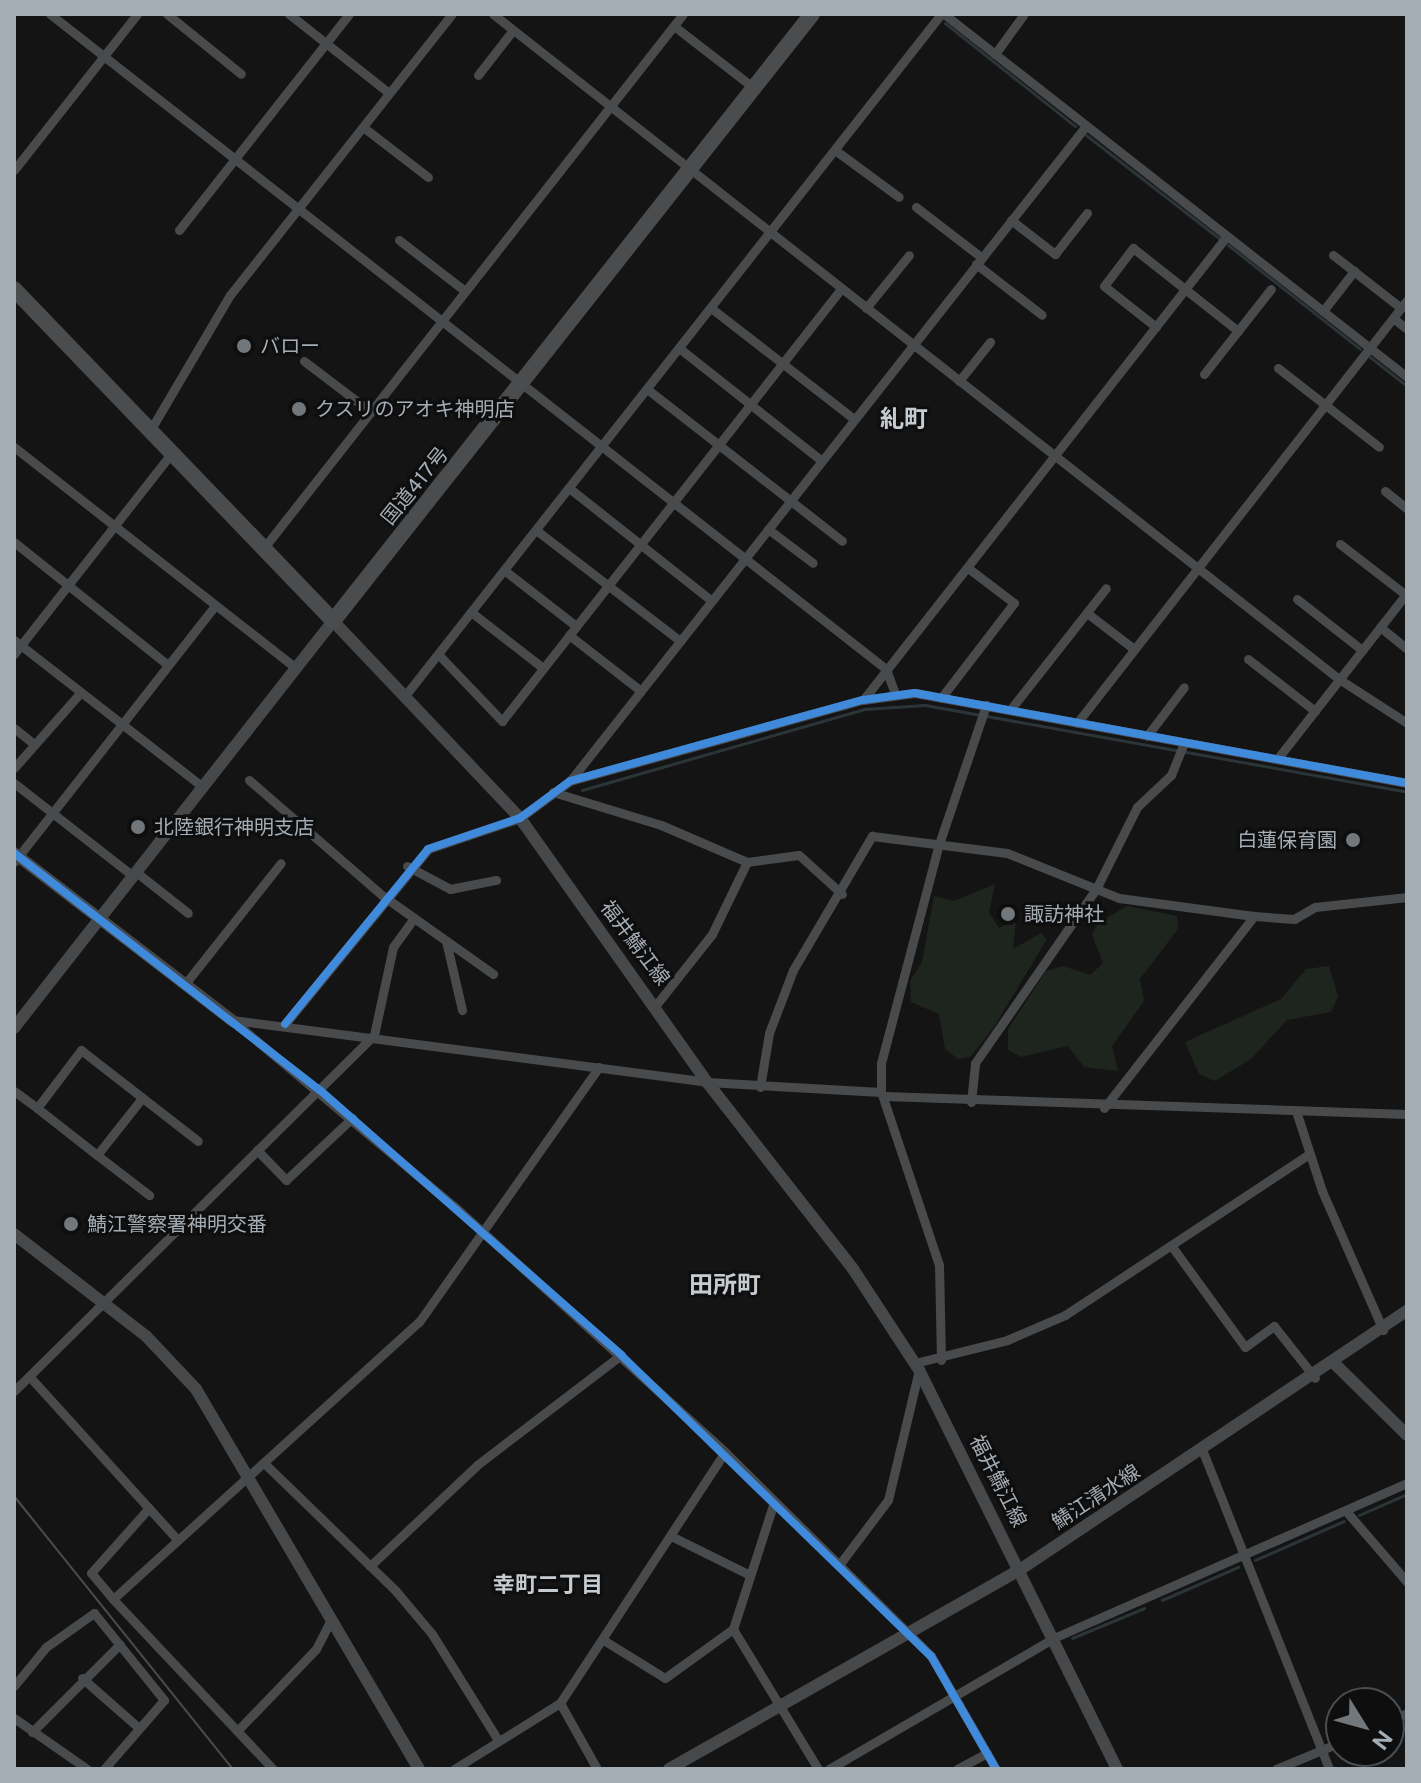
<!DOCTYPE html>
<meta charset="utf-8">
<style>
body{margin:0}
#map{position:relative;width:1421px;height:1783px;overflow:hidden;background:#141414;font-family:"Public Sans","Noto Sans JP",sans-serif}
div>[style]{position:absolute}
[style*='--x']{left:calc(var(--x)*1px);top:calc(var(--y)*1px);width:calc(var(--w)*1px);rotate:calc(var(--a)*1deg)}
.green>*{inset:0;background:#1e241e}
.stream>*{height:3px;margin:-1.5px;padding:0 1.5px;transform-origin:1.5px;border-radius:1.5px;background:#2b3538}
.street>*{height:9px;margin:-4.5px;padding:0 4.5px;transform-origin:4.5px;border-radius:4.5px;background:#484a4c}
.secondary>*{height:12px;margin:-6px;padding:0 6px;transform-origin:6px;border-radius:6px;background:#47484a}
.highway>*{height:16px;margin:-8px;padding:0 8px;transform-origin:8px;border-radius:8px;background:#4a4c4e}
.tram>*{height:2px;margin:-1px;padding:0 1px;transform-origin:1px;border-radius:1px;background:#494b4d}
.cycleway>*{height:8px;margin:-4px;padding:0 4px;transform-origin:4px;border-radius:4px;background:#408adc}
.dots>*{width:22px;height:22px;translate:-50% -50%;box-sizing:border-box;border:4px solid #0e0e0f;border-radius:50%}
span{translate:-50% -50%;white-space:nowrap;text-align:center;line-height:1.15;-webkit-text-stroke:6px #0e0e0f;paint-order:stroke}
.poi-label{font-size:20px;color:#a5adb4}
.left{translate:0 -50%;text-align:left}
.right{translate:-100% -50%;text-align:right}
.street-label{font-size:20px;color:#a5adb4}
.neighbourhood-label{font-size:22px;color:#c6cbd0;font-weight:700}
.quarter-label{font-size:24px;color:#c6cbd0;font-weight:700}
.frame{position:absolute;inset:0;border:16px solid #a5adb4;pointer-events:none}
.north{position:absolute;left:1325px;top:1687px;width:80px;height:80px;box-sizing:border-box;background:#0e0e0f;border:2px solid #4a4e51;border-radius:50%;rotate:127deg;font-size:22px;font-weight:700;line-height:32px;text-align:center;color:#a5adb4}
.north::after{content:'';display:block;margin:auto;width:28px;height:36px;background:#72777c;clip-path:polygon(50% 0,100% 100%,50% 72%,0 100%)}
</style>
<div id="map">
<div class="green">
<i style="clip-path:polygon(995px 884px,989px 912px,999px 928px,1016px 919px,1013px 949px,1041px 933px,1047px 939px,994px 1027px,970px 1057px,958px 1059px,945px 1049px,939px 1014px,911px 1002px,910px 981px,922px 962px,934px 896px,954px 901px)"></i>
<i style="clip-path:polygon(1127px 906px,1177px 916px,1178px 929px,1140px 979px,1144px 1001px,1112px 1046px,1118px 1071px,1084px 1067px,1068px 1046px,1021px 1057px,1008px 1050px,1008px 1029px,1046px 971px,1063px 966px,1090px 975px,1103px 963px,1092px 935px,1098px 923px)"></i>
<i style="clip-path:polygon(1329px 966px,1338px 996px,1331px 1012px,1287px 1020px,1251px 1059px,1215px 1081px,1199px 1074px,1185px 1042px,1281px 999px,1306px 969px)"></i>
</div>
<div class="stream">
<i style="--x:945;--y:23;--w:166;--a:38.4"></i>
<i style="--x:1086;--y:135;--w:168;--a:37.8"></i>
<i style="--x:1228;--y:245;--w:168;--a:38.2"></i>
<i style="--x:1370;--y:357;--w:47;--a:38.1"></i>
<i style="--x:582;--y:790;--w:293;--a:-16"></i>
<i style="--x:864;--y:709;--w:61;--a:-3.8"></i>
<i style="--x:925;--y:705;--w:490;--a:10.2"></i>
<i style="--x:1359;--y:1515;--w:52;--a:-23.6"></i>
<i style="--x:1255;--y:1560;--w:97;--a:-23.7"></i>
<i style="--x:1162;--y:1600;--w:83;--a:-23.5"></i>
<i style="--x:1072;--y:1638;--w:78;--a:-22.6"></i>
</div>
<div class="street">
<i style="--x:50;--y:14;--w:1062;--a:38.08"></i>
<i style="--x:886;--y:669;--w:27;--a:70"></i>
<i style="--x:167;--y:14;--w:95;--a:39"></i>
<i style="--x:289;--y:14;--w:127;--a:38.3"></i>
<i style="--x:493;--y:14;--w:1076;--a:38.17"></i>
<i style="--x:1339;--y:679;--w:81;--a:32.9"></i>
<i style="--x:944;--y:14;--w:588;--a:38.1"></i>
<i style="--x:674;--y:26;--w:101;--a:37.8"></i>
<i style="--x:995;--y:54;--w:49;--a:-54.1"></i>
<i style="--x:478;--y:75;--w:57;--a:-52.1"></i>
<i style="--x:363;--y:127;--w:82;--a:37.6"></i>
<i style="--x:835;--y:150;--w:79;--a:36.3"></i>
<i style="--x:14;--y:170;--w:199;--a:-51.7"></i>
<i style="--x:916;--y:207;--w:82;--a:37.6"></i>
<i style="--x:1011;--y:220;--w:56;--a:37.7"></i>
<i style="--x:1055;--y:254;--w:52;--a:-52"></i>
<i style="--x:179;--y:230;--w:275;--a:-51.8"></i>
<i style="--x:399;--y:240;--w:83;--a:37.7"></i>
<i style="--x:1333;--y:255;--w:86;--a:37.9"></i>
<i style="--x:976;--y:264;--w:83;--a:37.7"></i>
<i style="--x:711;--y:308;--w:181;--a:37.8"></i>
<i style="--x:866;--y:308;--w:68;--a:-50.9"></i>
<i style="--x:1323;--y:311;--w:51;--a:-52.2"></i>
<i style="--x:1393;--y:318;--w:18;--a:38"></i>
<i style="--x:1156;--y:327;--w:66;--a:-141.7"></i>
<i style="--x:1104;--y:286;--w:48;--a:-52.7"></i>
<i style="--x:1133;--y:248;--w:134;--a:38.3"></i>
<i style="--x:679;--y:348;--w:181;--a:38.3"></i>
<i style="--x:304;--y:361;--w:84;--a:37.3"></i>
<i style="--x:1278;--y:368;--w:128;--a:38"></i>
<i style="--x:1204;--y:374;--w:108;--a:-51.8"></i>
<i style="--x:959;--y:381;--w:50;--a:-51.5"></i>
<i style="--x:647;--y:389;--w:247;--a:37.9"></i>
<i style="--x:151;--y:429;--w:156;--a:-59.5"></i>
<i style="--x:230;--y:295;--w:358;--a:-51.7"></i>
<i style="--x:14;--y:447;--w:358;--a:38.1"></i>
<i style="--x:569;--y:488;--w:181;--a:38.3"></i>
<i style="--x:1385;--y:491;--w:28;--a:39"></i>
<i style="--x:768;--y:529;--w:56;--a:37.1"></i>
<i style="--x:536;--y:530;--w:182;--a:37.6"></i>
<i style="--x:14;--y:542;--w:197;--a:38.6"></i>
<i style="--x:1340;--y:544;--w:83;--a:37.7"></i>
<i style="--x:263;--y:549;--w:680;--a:-51.87"></i>
<i style="--x:504;--y:570;--w:91;--a:37.9"></i>
<i style="--x:1297;--y:599;--w:83;--a:38.1"></i>
<i style="--x:471;--y:612;--w:91;--a:37.9"></i>
<i style="--x:1087;--y:613;--w:59;--a:37.5"></i>
<i style="--x:1380;--y:627;--w:35;--a:39"></i>
<i style="--x:569;--y:635;--w:91;--a:37.9"></i>
<i style="--x:14;--y:640;--w:239;--a:37.9"></i>
<i style="--x:14;--y:654;--w:258;--a:-51.9"></i>
<i style="--x:438;--y:654;--w:93;--a:46.3"></i>
<i style="--x:502;--y:721;--w:549;--a:-51.88"></i>
<i style="--x:1248;--y:659;--w:85;--a:37.8"></i>
<i style="--x:404;--y:697;--w:869;--a:-51.82"></i>
<i style="--x:941;--y:698;--w:120;--a:-52.5"></i>
<i style="--x:1014;--y:603;--w:58;--a:-142.7"></i>
<i style="--x:863;--y:700;--w:588;--a:-51.9"></i>
<i style="--x:1010;--y:710;--w:155;--a:-51.8"></i>
<i style="--x:1077;--y:723;--w:536;--a:-52.04"></i>
<i style="--x:14;--y:728;--w:26;--a:39"></i>
<i style="--x:1147;--y:736;--w:61;--a:-52.9"></i>
<i style="--x:1278;--y:758;--w:209;--a:-52"></i>
<i style="--x:14;--y:768;--w:101;--a:-48.6"></i>
<i style="--x:249;--y:780;--w:177;--a:40.9"></i>
<i style="--x:383;--y:896;--w:135;--a:35.3"></i>
<i style="--x:570;--y:781;--w:832;--a:-51.78"></i>
<i style="--x:14;--y:783;--w:151;--a:38"></i>
<i style="--x:553;--y:792;--w:113;--a:17"></i>
<i style="--x:661;--y:825;--w:94;--a:23.3"></i>
<i style="--x:747;--y:862;--w:52;--a:-7.7"></i>
<i style="--x:799;--y:855;--w:58;--a:42.2"></i>
<i style="--x:14;--y:862;--w:325;--a:-51.9"></i>
<i style="--x:407;--y:866;--w:49;--a:28.1"></i>
<i style="--x:450;--y:889;--w:47;--a:-11.1"></i>
<i style="--x:136;--y:872;--w:66;--a:38.3"></i>
<i style="--x:446;--y:941;--w:71;--a:76.9"></i>
<i style="--x:185;--y:984;--w:154;--a:-51.6"></i>
<i style="--x:656;--y:1005;--w:90;--a:-51.7"></i>
<i style="--x:712;--y:934;--w:80;--a:-64.1"></i>
<i style="--x:232;--y:1020;--w:290;--a:40"></i>
<i style="--x:454;--y:1206;--w:366;--a:42.2"></i>
<i style="--x:725;--y:1452;--w:290;--a:44.7"></i>
<i style="--x:931;--y:1656;--w:130;--a:60.1"></i>
<i style="--x:232;--y:1020;--w:479;--a:7.4"></i>
<i style="--x:707;--y:1082;--w:174;--a:3.3"></i>
<i style="--x:285;--y:1024;--w:226;--a:-50.7"></i>
<i style="--x:428;--y:849;--w:97;--a:-18.6"></i>
<i style="--x:520;--y:818;--w:62;--a:-36.5"></i>
<i style="--x:570;--y:781;--w:304;--a:-15.5"></i>
<i style="--x:863;--y:700;--w:52;--a:-7.7"></i>
<i style="--x:915;--y:693;--w:500;--a:10.37"></i>
<i style="--x:760;--y:1087;--w:55;--a:-80.5"></i>
<i style="--x:769;--y:1033;--w:67;--a:-69.1"></i>
<i style="--x:793;--y:970;--w:156;--a:-59.5"></i>
<i style="--x:872;--y:836;--w:136;--a:7.2"></i>
<i style="--x:1007;--y:853;--w:121;--a:21.9"></i>
<i style="--x:1119;--y:898;--w:136;--a:7.6"></i>
<i style="--x:1254;--y:916;--w:40;--a:4.3"></i>
<i style="--x:1294;--y:919;--w:24;--a:-30"></i>
<i style="--x:1315;--y:907;--w:93;--a:-6.2"></i>
<i style="--x:14;--y:1091;--w:29;--a:36"></i>
<i style="--x:37;--y:1108;--w:73;--a:-52.8"></i>
<i style="--x:81;--y:1050;--w:148;--a:37.9"></i>
<i style="--x:884;--y:1096;--w:523;--a:1.97"></i>
<i style="--x:971;--y:1102;--w:39;--a:-84"></i>
<i style="--x:975;--y:1063;--w:212;--a:-55.2"></i>
<i style="--x:1096;--y:889;--w:92;--a:-63.4"></i>
<i style="--x:1137;--y:807;--w:47;--a:-43.3"></i>
<i style="--x:1171;--y:775;--w:35;--a:-68"></i>
<i style="--x:37;--y:1108;--w:76;--a:38.1"></i>
<i style="--x:97;--y:1155;--w:73;--a:-51.7"></i>
<i style="--x:1104;--y:1108;--w:244;--a:-52"></i>
<i style="--x:1297;--y:1114;--w:81;--a:72"></i>
<i style="--x:1322;--y:1191;--w:152;--a:66.3"></i>
<i style="--x:257;--y:1150;--w:42;--a:46"></i>
<i style="--x:286;--y:1180;--w:91;--a:-43.2"></i>
<i style="--x:97;--y:1155;--w:66;--a:37.6"></i>
<i style="--x:1173;--y:1248;--w:122;--a:54"></i>
<i style="--x:1245;--y:1347;--w:36;--a:-36"></i>
<i style="--x:1274;--y:1326;--w:66;--a:51.7"></i>
<i style="--x:941;--y:1360;--w:95;--a:-91.2"></i>
<i style="--x:939;--y:1265;--w:182;--a:-108.5"></i>
<i style="--x:881;--y:1092;--w:29;--a:-90"></i>
<i style="--x:881;--y:1063;--w:227;--a:-75.2"></i>
<i style="--x:939;--y:844;--w:147;--a:-71.3"></i>
<i style="--x:915;--y:1363;--w:95;--a:-14"></i>
<i style="--x:1007;--y:1340;--w:63;--a:-23.3"></i>
<i style="--x:1065;--y:1315;--w:291;--a:-33.4"></i>
<i style="--x:29;--y:1376;--w:220;--a:47.8"></i>
<i style="--x:14;--y:1391;--w:506;--a:-44.68"></i>
<i style="--x:374;--y:1035;--w:90;--a:-77.8"></i>
<i style="--x:393;--y:947;--w:36;--a:-54"></i>
<i style="--x:1203;--y:1452;--w:341;--a:68.3"></i>
<i style="--x:264;--y:1463;--w:182;--a:44.1"></i>
<i style="--x:395;--y:1590;--w:57;--a:49.9"></i>
<i style="--x:432;--y:1634;--w:125;--a:58.1"></i>
<i style="--x:1346;--y:1511;--w:94;--a:49.3"></i>
<i style="--x:671;--y:1536;--w:88;--a:26.3"></i>
<i style="--x:839;--y:1565;--w:81;--a:-53"></i>
<i style="--x:888;--y:1500;--w:134;--a:-76.6"></i>
<i style="--x:370;--y:1566;--w:147;--a:-43.3"></i>
<i style="--x:477;--y:1465;--w:181;--a:-37.4"></i>
<i style="--x:113;--y:1599;--w:34;--a:-130"></i>
<i style="--x:91;--y:1573;--w:87;--a:-48.3"></i>
<i style="--x:733;--y:1629;--w:164;--a:58.7"></i>
<i style="--x:605;--y:1641;--w:70;--a:31.7"></i>
<i style="--x:665;--y:1678;--w:84;--a:-35.8"></i>
<i style="--x:733;--y:1629;--w:133;--a:-72.1"></i>
<i style="--x:82;--y:1678;--w:76;--a:41.3"></i>
<i style="--x:14;--y:1686;--w:50;--a:-50.6"></i>
<i style="--x:46;--y:1647;--w:59;--a:-35.3"></i>
<i style="--x:94;--y:1613;--w:112;--a:51.2"></i>
<i style="--x:164;--y:1700;--w:91;--a:131"></i>
<i style="--x:560;--y:1703;--w:76;--a:60.7"></i>
<i style="--x:14;--y:1718;--w:89;--a:34.9"></i>
<i style="--x:1389;--y:1722;--w:20;--a:-27"></i>
<i style="--x:238;--y:1730;--w:112;--a:-46.1"></i>
<i style="--x:316;--y:1649;--w:33;--a:-63"></i>
<i style="--x:32;--y:1732;--w:124;--a:-45"></i>
<i style="--x:273;--y:1769;--w:233;--a:-133.3"></i>
<i style="--x:113;--y:1599;--w:413;--a:-42.2"></i>
<i style="--x:419;--y:1322;--w:312;--a:-54.8"></i>
<i style="--x:454;--y:1769;--w:125;--a:-31.9"></i>
<i style="--x:560;--y:1703;--w:300;--a:-56.7"></i>
<i style="--x:829;--y:1769;--w:263;--a:-30.2"></i>
<i style="--x:1056;--y:1637;--w:383;--a:-23.7"></i>
<i style="--x:957;--y:1769;--w:34;--a:-28"></i>
<i style="--x:1276;--y:1769;--w:70;--a:-22.6"></i>
</div>
<div class="secondary">
<i style="--x:14;--y:853;--w:275;--a:37.5"></i>
<i style="--x:14;--y:1028;--w:517;--a:-51.91"></i>
<i style="--x:333;--y:621;--w:272;--a:46.5"></i>
<i style="--x:520;--y:818;--w:324;--a:54.7"></i>
<i style="--x:707;--y:1082;--w:237;--a:52"></i>
<i style="--x:853;--y:1269;--w:121;--a:56.8"></i>
<i style="--x:919;--y:1370;--w:445;--a:63.6"></i>
<i style="--x:14;--y:1234;--w:167;--a:37.7"></i>
<i style="--x:146;--y:1336;--w:73;--a:46.7"></i>
<i style="--x:196;--y:1389;--w:441;--a:59.6"></i>
<i style="--x:1335;--y:1364;--w:101;--a:44.6"></i>
<i style="--x:669;--y:1769;--w:405;--a:-29.6"></i>
<i style="--x:1021;--y:1569;--w:464;--a:-33.8"></i>
</div>
<div class="highway">
<i style="--x:14;--y:289;--w:460;--a:46.1"></i>
<i style="--x:333;--y:621;--w:773;--a:-51.72"></i>
</div>
<div class="tram">
<i style="--x:14;--y:1496;--w:350;--a:51.3"></i>
</div>
<div class="cycleway">
<i style="--x:14;--y:853;--w:388;--a:37.8"></i>
<i style="--x:321;--y:1091;--w:400;--a:41.3"></i>
<i style="--x:621;--y:1355;--w:432;--a:44.2"></i>
<i style="--x:931;--y:1656;--w:130;--a:60.1"></i>
<i style="--x:285;--y:1024;--w:226;--a:-50.7"></i>
<i style="--x:428;--y:849;--w:97;--a:-18.6"></i>
<i style="--x:520;--y:818;--w:62;--a:-36.5"></i>
<i style="--x:570;--y:781;--w:304;--a:-15.5"></i>
<i style="--x:863;--y:700;--w:52;--a:-7.7"></i>
<i style="--x:915;--y:693;--w:500;--a:10.37"></i>
</div>
<div class="dots">
<i style="left:244px;top:346px;background:#72777c"></i>
<i style="left:299px;top:409px;background:#72777c"></i>
<i style="left:138px;top:827px;background:#72777c"></i>
<i style="left:1353px;top:840px;background:#72777c"></i>
<i style="left:1008px;top:914px;background:#72777c"></i>
<i style="left:71px;top:1224px;background:#72777c"></i>
</div>
<div class="poi-label">
<span class="left" style="left:260px;top:346px">バロー</span>
<span class="left" style="left:315px;top:409px">クスリのアオキ神明店</span>
<span class="left" style="left:154px;top:827px">北陸銀行神明支店</span>
<span class="right" style="left:1337px;top:840px">白蓮保育園</span>
<span class="left" style="left:1024px;top:914px">諏訪神社</span>
<span class="left" style="left:87px;top:1224px">鯖江警察署神明交番</span>
</div>
<div class="street-label">
<span style="left:415px;top:486px;rotate:-51deg">国道417号</span>
<span style="left:635px;top:943px;rotate:53deg">福井鯖江線</span>
<span style="left:998px;top:1481px;rotate:63deg">福井鯖江線</span>
<span style="left:1096px;top:1497px;rotate:-33deg">鯖江清水線</span>
</div>
<div class="neighbourhood-label">
<span style="left:548px;top:1585px">幸町二丁目</span>
</div>
<div class="quarter-label">
<span style="left:904px;top:419px">糺町</span>
<span style="left:725px;top:1285px">田所町</span>
</div>
<div class="frame"></div>
<div class="north">N</div>
</div>
